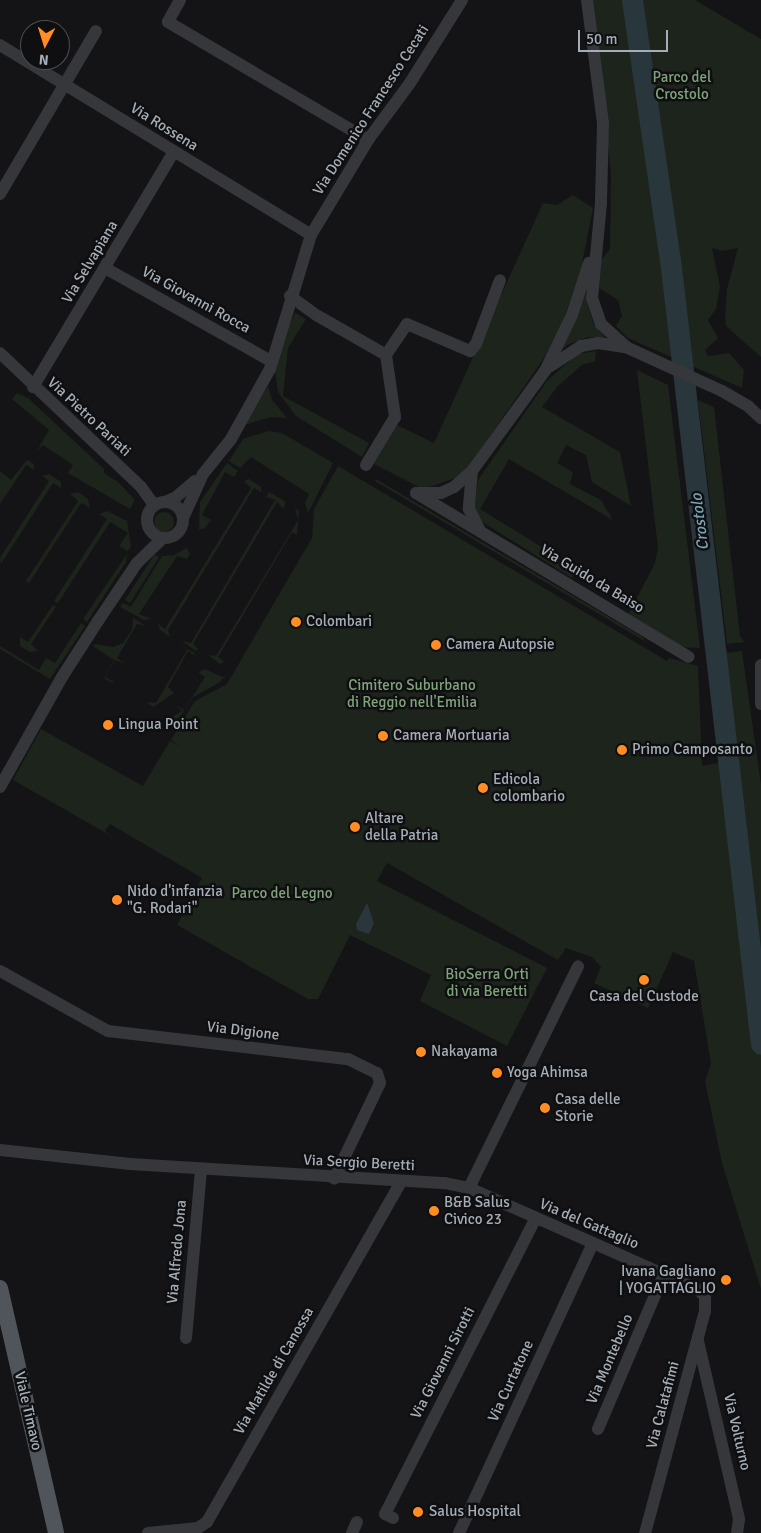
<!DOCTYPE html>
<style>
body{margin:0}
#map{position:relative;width:761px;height:1533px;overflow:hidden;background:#141416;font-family:Signika,sans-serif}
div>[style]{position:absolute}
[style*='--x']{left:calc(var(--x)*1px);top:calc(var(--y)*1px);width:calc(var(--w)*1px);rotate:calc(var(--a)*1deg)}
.green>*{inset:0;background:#1c241c}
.round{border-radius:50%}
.water>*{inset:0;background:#29363b}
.river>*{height:21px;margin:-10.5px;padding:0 10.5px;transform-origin:10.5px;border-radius:10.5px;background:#29363b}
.minor>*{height:12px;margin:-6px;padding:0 6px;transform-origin:6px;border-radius:6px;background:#35373b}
.minor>.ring{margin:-6px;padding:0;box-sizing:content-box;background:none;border:12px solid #35373b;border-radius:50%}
.major>*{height:16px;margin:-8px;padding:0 8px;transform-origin:8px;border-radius:8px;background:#50545b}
.dots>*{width:14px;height:14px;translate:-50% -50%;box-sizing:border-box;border:2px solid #0f0f11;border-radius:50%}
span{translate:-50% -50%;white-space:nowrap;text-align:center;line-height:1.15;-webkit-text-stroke:5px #0f0f11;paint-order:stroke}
.park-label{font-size:15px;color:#7fa47a}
.street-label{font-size:15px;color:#a5aeb7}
.poi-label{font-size:15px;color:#a5aeb7}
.left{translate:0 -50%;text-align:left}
.right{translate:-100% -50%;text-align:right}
.water-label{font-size:16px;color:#78a4b6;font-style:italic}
.north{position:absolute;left:20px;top:20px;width:50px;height:50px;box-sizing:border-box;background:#0f0f11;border:1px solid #4b4f53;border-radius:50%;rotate:185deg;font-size:14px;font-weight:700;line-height:20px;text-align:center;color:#a5aeb7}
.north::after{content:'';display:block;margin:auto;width:18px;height:22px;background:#ff8d23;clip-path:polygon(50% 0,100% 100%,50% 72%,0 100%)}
.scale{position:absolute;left:578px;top:30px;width:90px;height:22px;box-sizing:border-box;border:2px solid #a5aeb7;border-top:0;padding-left:6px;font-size:15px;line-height:18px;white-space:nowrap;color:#a5aeb7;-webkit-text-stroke:4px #0f0f11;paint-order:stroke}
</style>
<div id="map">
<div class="green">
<i style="clip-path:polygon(592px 0,695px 0,761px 39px,761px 357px,726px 326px,725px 319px,727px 289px,738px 248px,722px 251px,712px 248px,720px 287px,716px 309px,708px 320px,718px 338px,705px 350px,708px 356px,729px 353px,744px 370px,742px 388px,628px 338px,616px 326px,622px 316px,618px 300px,599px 288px,601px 260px,610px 249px,611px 174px)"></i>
<i style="clip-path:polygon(573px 195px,593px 208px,580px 274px,564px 318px,546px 355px,470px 465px,455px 478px,423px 489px,374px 464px,397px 425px,434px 443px,543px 203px,557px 205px)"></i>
<i style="clip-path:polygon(587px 291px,587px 303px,594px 325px,607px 339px,587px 337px,567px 345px,558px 354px)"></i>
<i style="clip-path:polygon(295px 313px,306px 319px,288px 348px,283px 396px,369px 443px,362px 457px,296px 416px,278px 392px,275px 370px,282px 341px)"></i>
<i style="clip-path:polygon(596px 351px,595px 361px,582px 365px,557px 387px,542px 407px,620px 452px,631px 506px,592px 482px,586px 455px,566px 445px,557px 463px,573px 472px,570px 484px,601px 500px,613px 520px,509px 459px,480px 509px,602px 584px,599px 588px,574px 575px,572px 578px,479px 520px,474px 511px,478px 480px,547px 381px,577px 354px)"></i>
<i style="clip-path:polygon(637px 370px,668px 385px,700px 648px,680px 647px,628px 615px,655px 563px,658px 548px)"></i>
<i style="clip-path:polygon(268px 386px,272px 400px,287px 418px,270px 417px,244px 425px)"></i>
<i style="clip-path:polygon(17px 393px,28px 398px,104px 469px,104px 473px,118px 482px,135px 500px,130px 509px,68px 473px,73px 465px,43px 445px,37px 451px,49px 430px,12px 399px)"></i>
<i style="clip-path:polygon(698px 400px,714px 407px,740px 636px,744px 642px,727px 644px)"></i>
<i style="clip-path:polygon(268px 431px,282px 433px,333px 463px,308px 513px,305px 503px,309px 494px,251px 457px,240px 468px,229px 461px,243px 439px)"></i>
<i style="clip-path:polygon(27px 460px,34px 464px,34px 470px,26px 465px,0 504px,0 471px,11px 480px)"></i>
<i style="clip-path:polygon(227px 463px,238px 471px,234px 477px,225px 472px,202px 515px,211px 520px,205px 528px,199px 530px,200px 502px)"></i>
<i style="clip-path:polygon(338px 466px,667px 661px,669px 658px,698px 666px,702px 766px,729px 761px,726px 653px,742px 651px,761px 784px,761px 1289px,722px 1163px,705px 1081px,711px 1064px,694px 961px,673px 952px,648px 1008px,594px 983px,601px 967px,592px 957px,566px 948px,558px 960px,387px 863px,377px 881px,547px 968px,507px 1046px,420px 1001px,431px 975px,350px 935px,318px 999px,308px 999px,177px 925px,202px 878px,110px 824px,105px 831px,113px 837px,13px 780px,41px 729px,143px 786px,170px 741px,180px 746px,171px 740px,195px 701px,227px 684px,312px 538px,314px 509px)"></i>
<i style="clip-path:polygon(49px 474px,61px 482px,61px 488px,53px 483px,1px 564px,0 558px,49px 481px,42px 476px)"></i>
<i style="clip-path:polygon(249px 479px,261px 487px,261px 492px,254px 488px,168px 630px,170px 637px,160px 630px,158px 624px,165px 629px,251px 488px,244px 481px)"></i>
<i style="clip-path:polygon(376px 479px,641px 636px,646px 642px,375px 481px)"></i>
<i style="clip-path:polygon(78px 492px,88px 499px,90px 508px,81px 503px,29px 583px,26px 581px,78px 501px,70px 494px)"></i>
<i style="clip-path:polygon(269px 492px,285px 501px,285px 505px,283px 508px,277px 502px,193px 644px,198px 649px,196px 651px,182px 641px,191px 643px,275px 500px,266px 497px)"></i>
<i style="clip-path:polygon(295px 508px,299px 511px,297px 535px,292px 532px,239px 622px,218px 657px,224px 662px,220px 664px,208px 655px,216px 656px,298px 520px)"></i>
<i style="clip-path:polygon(107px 511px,127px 521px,131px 546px,128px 551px,119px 546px,128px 533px,110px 522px,58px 603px,54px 601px,107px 519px,99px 514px)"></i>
<i class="round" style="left:154px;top:512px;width:20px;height:20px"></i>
<i style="clip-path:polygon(187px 548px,190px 554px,187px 559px,177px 556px,139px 614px,151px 619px,144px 620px,120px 607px,123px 603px,131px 607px,162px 556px,174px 555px)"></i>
<i style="clip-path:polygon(127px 554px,126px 562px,87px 622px,83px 619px)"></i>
<i style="clip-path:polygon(154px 555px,159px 556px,158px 559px,130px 603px,125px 600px)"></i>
<i style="clip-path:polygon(53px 605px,56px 607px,31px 644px,38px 651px,30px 652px,20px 646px,20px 637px,28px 642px)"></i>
<i style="clip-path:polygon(133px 618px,146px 626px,137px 624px,117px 658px,125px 664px,115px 660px,105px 677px,114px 682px,112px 683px,104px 678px,114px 660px,93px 646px,95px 644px,113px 647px,123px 643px,132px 630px)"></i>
<i style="clip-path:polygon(81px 623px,85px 626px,50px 679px,0 649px,0 646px,39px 670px,46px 658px,55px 663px)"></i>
<i style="clip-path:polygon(180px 645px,194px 653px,195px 656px,188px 651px,168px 687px,174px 693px,153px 707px,146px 702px,156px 703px,187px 650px)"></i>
<i style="clip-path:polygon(205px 669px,222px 677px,226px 675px,220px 682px,193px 697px,175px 724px,163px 723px,182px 711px,175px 705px,184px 710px,205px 677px,198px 672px)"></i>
</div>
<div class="water">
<i style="clip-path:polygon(367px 903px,374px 923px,369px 934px,357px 930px,356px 924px)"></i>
</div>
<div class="river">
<i style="--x:632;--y:0;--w:262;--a:81.7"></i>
<i style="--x:670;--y:259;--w:790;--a:83.39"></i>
</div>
<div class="minor">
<i style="--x:180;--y:0;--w:25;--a:119"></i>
<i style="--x:168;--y:22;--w:232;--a:30.5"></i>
<i style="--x:587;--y:0;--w:125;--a:82.6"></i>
<i style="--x:603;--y:124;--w:79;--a:91.5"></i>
<i style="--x:601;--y:203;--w:95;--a:95.4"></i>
<i style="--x:592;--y:298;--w:28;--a:71"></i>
<i style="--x:601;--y:324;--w:36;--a:42"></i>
<i style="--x:0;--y:45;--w:364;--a:31.4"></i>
<i style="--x:0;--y:194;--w:189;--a:-59.5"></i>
<i style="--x:105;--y:268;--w:190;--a:29.3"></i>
<i style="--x:290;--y:296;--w:34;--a:36"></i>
<i style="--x:318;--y:316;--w:78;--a:29.8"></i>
<i style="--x:386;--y:355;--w:63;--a:81.7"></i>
<i style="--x:395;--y:417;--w:56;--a:121.1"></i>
<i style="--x:0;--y:353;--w:195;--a:43.5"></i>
<i style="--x:141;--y:487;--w:22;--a:54"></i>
<i style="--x:386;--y:355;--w:37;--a:-56"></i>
<i style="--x:407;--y:324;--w:69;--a:23.2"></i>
<i style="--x:470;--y:351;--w:9;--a:-49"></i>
<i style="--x:476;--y:344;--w:68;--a:-69.4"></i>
<i style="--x:549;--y:367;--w:38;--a:-33"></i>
<i style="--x:581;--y:346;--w:17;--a:-10"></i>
<i style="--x:598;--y:343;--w:30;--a:9"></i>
<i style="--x:628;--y:348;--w:103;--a:24.6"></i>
<i style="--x:722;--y:391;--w:30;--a:30"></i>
<i style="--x:748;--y:406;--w:18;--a:43"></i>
<i style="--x:33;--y:387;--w:273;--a:-59.1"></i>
<i style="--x:472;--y:471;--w:38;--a:95"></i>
<i style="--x:469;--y:509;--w:22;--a:63"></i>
<i style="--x:416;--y:493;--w:25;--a:0"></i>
<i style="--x:441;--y:493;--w:14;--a:-25"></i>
<i style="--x:454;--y:487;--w:24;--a:-42"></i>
<i style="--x:472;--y:471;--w:124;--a:-53.9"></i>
<i style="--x:545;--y:371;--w:62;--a:-64.3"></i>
<i style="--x:572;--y:315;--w:55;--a:-71.9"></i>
<i style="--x:416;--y:493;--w:318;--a:31"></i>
<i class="ring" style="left:147px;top:502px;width:24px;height:24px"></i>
<i style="--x:165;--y:502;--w:12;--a:-24"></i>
<i style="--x:176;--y:497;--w:25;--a:-40"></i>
<i style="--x:183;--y:518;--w:48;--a:-65.6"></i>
<i style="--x:203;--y:474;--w:45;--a:-51.3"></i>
<i style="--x:231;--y:439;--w:80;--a:-60.9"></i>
<i style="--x:270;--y:369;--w:140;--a:-73"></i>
<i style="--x:311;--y:235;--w:111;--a:-59"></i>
<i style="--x:368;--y:140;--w:71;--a:-53.6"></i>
<i style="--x:410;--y:83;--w:98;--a:-57.9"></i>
<i style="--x:761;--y:665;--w:39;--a:90"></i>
<i style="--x:0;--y:787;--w:126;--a:-60.6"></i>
<i style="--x:62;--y:677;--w:67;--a:-57.3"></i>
<i style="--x:98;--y:621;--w:70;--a:-56.1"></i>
<i style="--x:137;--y:563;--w:35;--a:-44"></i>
<i style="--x:0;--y:971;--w:124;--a:29.1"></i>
<i style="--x:108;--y:1031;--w:242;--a:6.7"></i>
<i style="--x:348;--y:1059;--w:32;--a:26"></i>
<i style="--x:377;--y:1073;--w:10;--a:73"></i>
<i style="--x:380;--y:1083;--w:106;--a:115.6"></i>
<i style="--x:0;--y:1150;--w:131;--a:6.1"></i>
<i style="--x:130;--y:1164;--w:316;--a:3.5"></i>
<i style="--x:445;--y:1183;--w:25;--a:12"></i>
<i style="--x:469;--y:1188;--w:247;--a:-63.8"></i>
<i style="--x:469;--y:1188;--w:249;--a:23.9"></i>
<i style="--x:697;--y:1289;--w:11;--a:41"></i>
<i style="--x:705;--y:1296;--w:15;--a:90"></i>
<i style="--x:705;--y:1311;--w:230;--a:105.1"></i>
<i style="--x:186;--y:1338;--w:170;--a:-84.9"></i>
<i style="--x:698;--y:1341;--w:183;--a:77"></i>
<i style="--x:739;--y:1519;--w:14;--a:98"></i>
<i style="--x:598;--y:1429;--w:168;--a:-66.9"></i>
<i style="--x:393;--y:1518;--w:9;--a:-153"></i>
<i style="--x:385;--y:1514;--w:331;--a:-63"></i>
<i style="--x:148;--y:1533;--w:50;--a:-5.7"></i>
<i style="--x:198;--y:1528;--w:11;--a:-34"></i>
<i style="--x:207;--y:1522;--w:390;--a:-60.3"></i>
<i style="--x:352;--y:1533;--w:12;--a:-66"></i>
<i style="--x:459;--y:1533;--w:319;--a:-65.2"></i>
</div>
<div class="major">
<i style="--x:0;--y:1288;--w:251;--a:77.1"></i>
</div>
<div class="dots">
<i style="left:296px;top:622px;background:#ff8d23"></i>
<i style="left:436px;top:645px;background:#ff8d23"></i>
<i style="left:108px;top:725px;background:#ff8d23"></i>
<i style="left:383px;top:736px;background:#ff8d23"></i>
<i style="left:622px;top:750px;background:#ff8d23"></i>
<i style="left:483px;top:788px;background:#ff8d23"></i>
<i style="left:355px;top:827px;background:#ff8d23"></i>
<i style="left:117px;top:900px;background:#ff8d23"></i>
<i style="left:644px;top:980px;background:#ff8d23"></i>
<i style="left:421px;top:1052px;background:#ff8d23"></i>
<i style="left:497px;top:1073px;background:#ff8d23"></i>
<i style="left:545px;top:1108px;background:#ff8d23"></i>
<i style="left:434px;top:1211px;background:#ff8d23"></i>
<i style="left:726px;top:1280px;background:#ff8d23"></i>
<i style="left:418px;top:1512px;background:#ff8d23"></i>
</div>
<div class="park-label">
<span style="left:682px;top:86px">Parco del<br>Crostolo</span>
<span style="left:412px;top:694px">Cimitero Suburbano<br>di Reggio nell'Emilia</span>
<span style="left:282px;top:894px">Parco del Legno</span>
<span style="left:487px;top:983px">BioSerra Orti<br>di via Beretti</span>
</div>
<div class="street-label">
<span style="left:371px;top:110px;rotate:-57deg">Via Domenico Francesco Cecati</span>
<span style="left:164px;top:127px;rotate:32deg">Via Rossena</span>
<span style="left:90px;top:262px;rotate:-59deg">Via Selvapiana</span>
<span style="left:196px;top:300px;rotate:29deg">Via Giovanni Rocca</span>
<span style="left:89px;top:417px;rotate:43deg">Via Pietro Pariati</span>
<span style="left:592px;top:579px;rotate:31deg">Via Guido da Baiso</span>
<span style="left:243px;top:1031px;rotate:7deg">Via Digione</span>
<span style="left:359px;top:1163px;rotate:3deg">Via Sergio Beretti</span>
<span style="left:589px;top:1224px;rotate:23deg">Via del Gattaglio</span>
<span style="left:177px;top:1252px;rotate:-85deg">Via Alfredo Jona</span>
<span style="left:610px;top:1359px;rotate:-67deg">Via Montebello</span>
<span style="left:443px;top:1363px;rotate:-63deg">Via Giovanni Sirotti</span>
<span style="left:274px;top:1371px;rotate:-60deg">Via Matilde di Canossa</span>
<span style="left:511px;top:1381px;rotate:-65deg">Via Curtatone</span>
<span style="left:663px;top:1405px;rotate:-75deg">Via Calatafimi</span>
<span style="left:28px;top:1411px;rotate:77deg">Viale Timavo</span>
<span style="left:737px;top:1432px;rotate:77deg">Via Volturno</span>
</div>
<div class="poi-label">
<span class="left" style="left:306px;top:622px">Colombari</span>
<span class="left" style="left:446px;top:645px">Camera Autopsie</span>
<span class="left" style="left:118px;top:725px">Lingua Point</span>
<span class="left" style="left:393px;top:736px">Camera Mortuaria</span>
<span class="left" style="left:632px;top:750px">Primo Camposanto</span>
<span class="left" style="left:493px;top:788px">Edicola<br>colombario</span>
<span class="left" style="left:365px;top:827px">Altare<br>della Patria</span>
<span class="left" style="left:127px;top:900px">Nido d'infanzia<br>"G. Rodari"</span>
<span style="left:644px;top:997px">Casa del Custode</span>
<span class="left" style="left:431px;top:1052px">Nakayama</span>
<span class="left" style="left:507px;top:1073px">Yoga Ahimsa</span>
<span class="left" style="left:555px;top:1108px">Casa delle<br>Storie</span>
<span class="left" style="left:444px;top:1211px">B&amp;B Salus<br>Civico 23</span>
<span class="right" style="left:716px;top:1280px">Ivana Gagliano<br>| YOGATTAGLIO</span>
<span class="left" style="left:429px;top:1512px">Salus Hospital</span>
</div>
<div class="water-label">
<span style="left:700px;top:522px;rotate:-97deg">Crostolo</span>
</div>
<div class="north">N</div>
<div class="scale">50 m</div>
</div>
